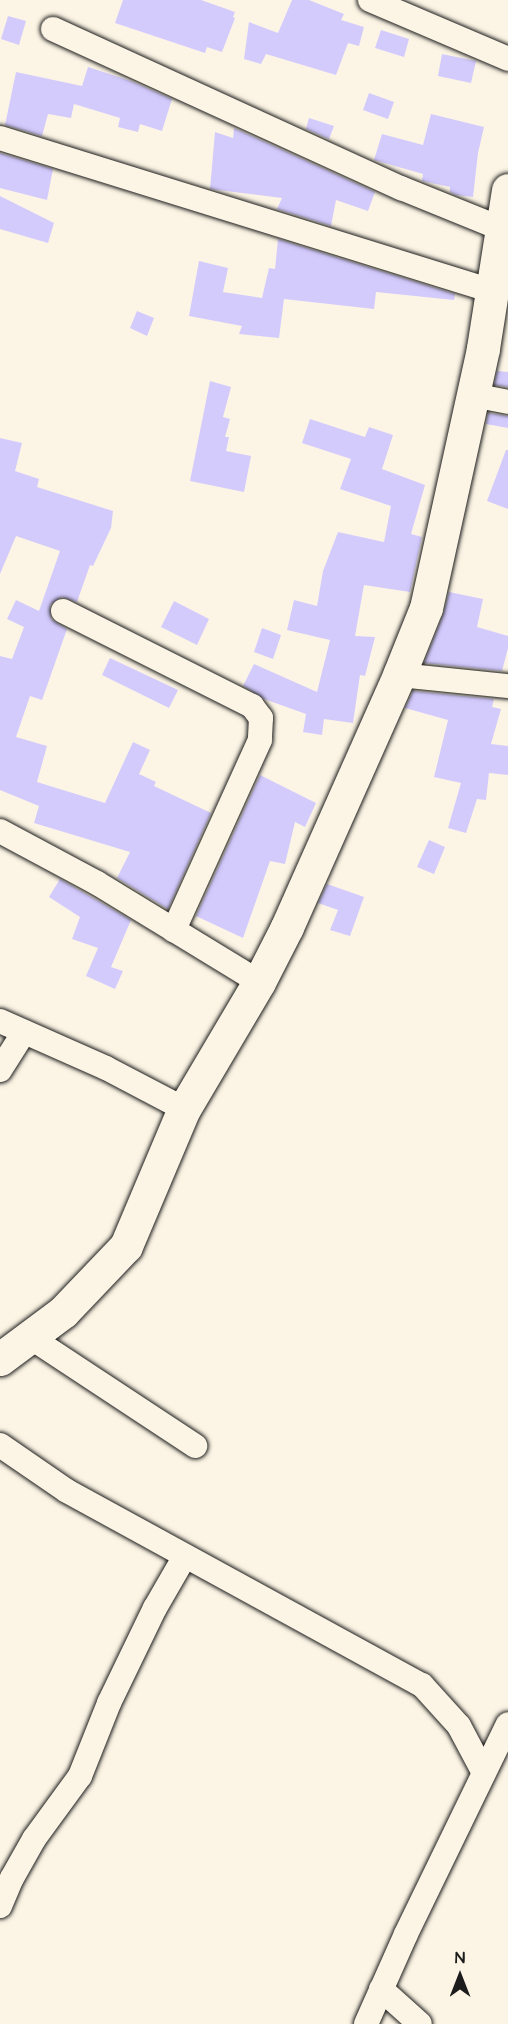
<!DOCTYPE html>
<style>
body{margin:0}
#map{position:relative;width:508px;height:2024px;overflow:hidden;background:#fcf5e5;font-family:"Architects Daughter",sans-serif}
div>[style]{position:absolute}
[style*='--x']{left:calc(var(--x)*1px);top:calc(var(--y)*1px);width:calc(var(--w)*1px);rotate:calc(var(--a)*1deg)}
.building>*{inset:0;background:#d4cbfd}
.roads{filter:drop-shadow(0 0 2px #1c1c1c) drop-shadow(0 0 2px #1c1c1c)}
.street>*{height:24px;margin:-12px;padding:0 12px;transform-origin:12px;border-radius:12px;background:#fcf5e5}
.secondary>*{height:33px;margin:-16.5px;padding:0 16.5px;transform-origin:16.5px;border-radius:16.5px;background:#fcf5e5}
span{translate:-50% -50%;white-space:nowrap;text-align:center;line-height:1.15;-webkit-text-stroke:4.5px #fcf5e5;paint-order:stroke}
.north{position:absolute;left:430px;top:1946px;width:60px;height:60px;-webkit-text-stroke:4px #fcf5e5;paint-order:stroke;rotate:0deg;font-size:16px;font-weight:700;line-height:24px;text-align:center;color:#1c1c1c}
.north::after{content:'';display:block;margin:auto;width:21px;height:27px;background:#1c1c1c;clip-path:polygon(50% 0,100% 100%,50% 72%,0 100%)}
</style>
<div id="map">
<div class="building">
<i style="clip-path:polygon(123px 0,201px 0,235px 12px,233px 17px,235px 18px,222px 52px,207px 47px,205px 53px,115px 23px)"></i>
<i style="clip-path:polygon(292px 0,309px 0,344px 14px,341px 20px,364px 27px,359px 46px,348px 43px,336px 75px,266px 54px,261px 64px,244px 59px,249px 22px,278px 33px)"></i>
<i style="clip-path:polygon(8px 16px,26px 21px,19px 45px,1px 39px)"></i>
<i style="clip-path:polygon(381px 30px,409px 39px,404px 57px,375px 48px)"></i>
<i style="clip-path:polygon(442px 54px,476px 61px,471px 83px,438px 76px)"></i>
<i style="clip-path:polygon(88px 67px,131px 81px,172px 99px,162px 131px,140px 124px,138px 132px,118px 127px,120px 118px,74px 104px,71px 118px,48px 114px,42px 136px,5px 125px,16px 72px,82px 86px)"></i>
<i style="clip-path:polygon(369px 93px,394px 102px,388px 119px,363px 110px)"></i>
<i style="clip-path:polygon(431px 114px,484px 127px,478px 153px,473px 197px,456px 195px,450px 192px,450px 187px,422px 181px,423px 174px,374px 160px,382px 134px,423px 145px)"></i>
<i style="clip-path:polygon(309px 118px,334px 126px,329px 139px,306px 129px)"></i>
<i style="clip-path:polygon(234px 128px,375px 192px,368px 211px,336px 200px,331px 226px,277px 209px,282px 198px,210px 189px,215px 132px,233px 138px)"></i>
<i style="clip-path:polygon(0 153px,53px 169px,47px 200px,0 188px)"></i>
<i style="clip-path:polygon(0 196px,54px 223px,48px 243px,0 229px)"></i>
<i style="clip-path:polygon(278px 239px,455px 294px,454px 300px,376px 292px,374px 309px,284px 299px,279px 338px,239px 334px,242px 326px,189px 316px,199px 261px,228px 268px,223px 292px,262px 298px,269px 268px,275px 269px)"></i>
<i style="clip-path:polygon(137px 311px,154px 318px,147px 336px,130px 328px)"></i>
<i style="clip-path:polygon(497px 371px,508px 372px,508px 387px,494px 385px)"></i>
<i style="clip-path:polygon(210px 381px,231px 387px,223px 417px,230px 419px,225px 437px,229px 437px,226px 451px,251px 456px,244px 492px,190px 481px)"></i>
<i style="clip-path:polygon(488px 413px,508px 416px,508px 428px,486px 424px)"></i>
<i style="clip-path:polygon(310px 419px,365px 437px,369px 427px,393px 435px,382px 469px,425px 485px,411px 534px,422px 537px,410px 592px,364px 585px,355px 636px,375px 637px,365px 676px,360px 675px,353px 723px,324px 719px,322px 735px,303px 732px,306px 714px,264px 699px,243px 686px,254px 664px,317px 692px,330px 640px,287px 630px,294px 600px,317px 606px,323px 571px,338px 532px,384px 542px,391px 506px,340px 489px,351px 459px,302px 443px)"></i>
<i style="clip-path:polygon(0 438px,22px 443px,15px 471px,39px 479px,37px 487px,113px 511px,111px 528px,93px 566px,90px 565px,77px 602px,62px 597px,50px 605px,51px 619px,67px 629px,42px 700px,30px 696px,16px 737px,47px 746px,37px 782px,105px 803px,133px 742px,150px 750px,139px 774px,156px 782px,154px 786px,211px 813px,168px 909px,117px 878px,130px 852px,34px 823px,39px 806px,0 790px,0 656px,12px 659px,24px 627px,7px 619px,16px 600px,39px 611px,60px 551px,16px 536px,0 574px)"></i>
<i style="clip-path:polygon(506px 450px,508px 450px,508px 509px,487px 501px)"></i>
<i style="clip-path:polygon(449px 592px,483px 599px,477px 627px,508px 636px,508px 648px,502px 671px,424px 663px,443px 615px)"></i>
<i style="clip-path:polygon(174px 601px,209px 619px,197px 645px,161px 627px)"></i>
<i style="clip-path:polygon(262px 628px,281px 635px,273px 659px,254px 652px)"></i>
<i style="clip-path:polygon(110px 658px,178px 690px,169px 708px,102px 675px)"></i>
<i style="clip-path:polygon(413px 691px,494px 699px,492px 707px,501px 709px,491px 744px,508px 746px,508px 775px,489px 773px,486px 800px,477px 799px,466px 833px,448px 828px,461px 783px,434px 777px,448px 720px,405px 708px)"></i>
<i style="clip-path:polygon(260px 775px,316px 803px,305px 827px,295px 822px,285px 864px,270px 861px,243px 938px,196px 916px)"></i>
<i style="clip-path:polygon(429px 840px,445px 847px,434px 874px,417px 867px)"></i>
<i style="clip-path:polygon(60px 879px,131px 920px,111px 967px,123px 971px,115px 989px,86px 976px,98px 948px,72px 939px,80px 917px,49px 897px)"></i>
<i style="clip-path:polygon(327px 884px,364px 897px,350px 936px,330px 930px,338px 910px,318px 903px)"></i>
</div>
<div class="roads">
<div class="street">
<i style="--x:370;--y:0;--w:150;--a:23.1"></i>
<i style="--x:53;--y:29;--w:383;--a:24.6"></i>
<i style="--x:401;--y:188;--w:109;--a:22.1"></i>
<i style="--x:0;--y:138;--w:515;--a:17.27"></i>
<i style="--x:473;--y:395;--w:36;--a:11"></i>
<i style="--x:63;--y:611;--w:212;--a:26.7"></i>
<i style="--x:252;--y:706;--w:15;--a:53"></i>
<i style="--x:261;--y:718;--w:22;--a:93"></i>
<i style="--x:260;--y:740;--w:209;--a:114.4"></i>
<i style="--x:399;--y:675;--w:110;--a:5.8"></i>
<i style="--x:0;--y:831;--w:110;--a:28.2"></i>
<i style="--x:97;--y:883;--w:190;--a:31.4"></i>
<i style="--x:0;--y:1021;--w:116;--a:23.9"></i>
<i style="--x:106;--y:1068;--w:88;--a:27.7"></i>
<i style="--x:0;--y:1070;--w:45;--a:-57.7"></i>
<i style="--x:30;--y:1337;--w:198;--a:33.4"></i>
<i style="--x:0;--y:1445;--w:81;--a:34.5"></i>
<i style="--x:67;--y:1491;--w:405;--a:28.7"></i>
<i style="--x:422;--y:1685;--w:55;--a:47.9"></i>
<i style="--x:459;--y:1726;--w:53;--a:62"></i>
<i style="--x:0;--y:1906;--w:30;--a:-67"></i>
<i style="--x:12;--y:1878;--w:45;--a:-60.6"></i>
<i style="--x:34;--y:1839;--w:78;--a:-53.9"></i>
<i style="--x:80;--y:1776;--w:79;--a:-68.3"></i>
<i style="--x:109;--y:1703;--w:106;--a:-64.2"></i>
<i style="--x:155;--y:1608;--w:60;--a:-60"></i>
<i style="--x:381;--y:1989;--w:52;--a:41.9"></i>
<i style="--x:366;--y:2024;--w:98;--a:-66"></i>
<i style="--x:406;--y:1934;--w:233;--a:-64.1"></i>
</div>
<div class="secondary">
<i style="--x:0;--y:1359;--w:79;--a:-36.7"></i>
<i style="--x:63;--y:1312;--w:91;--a:-46.3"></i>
<i style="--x:126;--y:1246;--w:149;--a:-67.1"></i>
<i style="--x:184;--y:1109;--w:147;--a:-59.4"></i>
<i style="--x:259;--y:982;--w:62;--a:-63"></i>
<i style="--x:287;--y:927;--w:276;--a:-66"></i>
<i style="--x:399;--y:675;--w:72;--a:-68.1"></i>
<i style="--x:426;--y:608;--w:266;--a:-77.6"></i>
<i style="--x:483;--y:348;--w:160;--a:-81"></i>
</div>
</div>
<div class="north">N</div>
</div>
